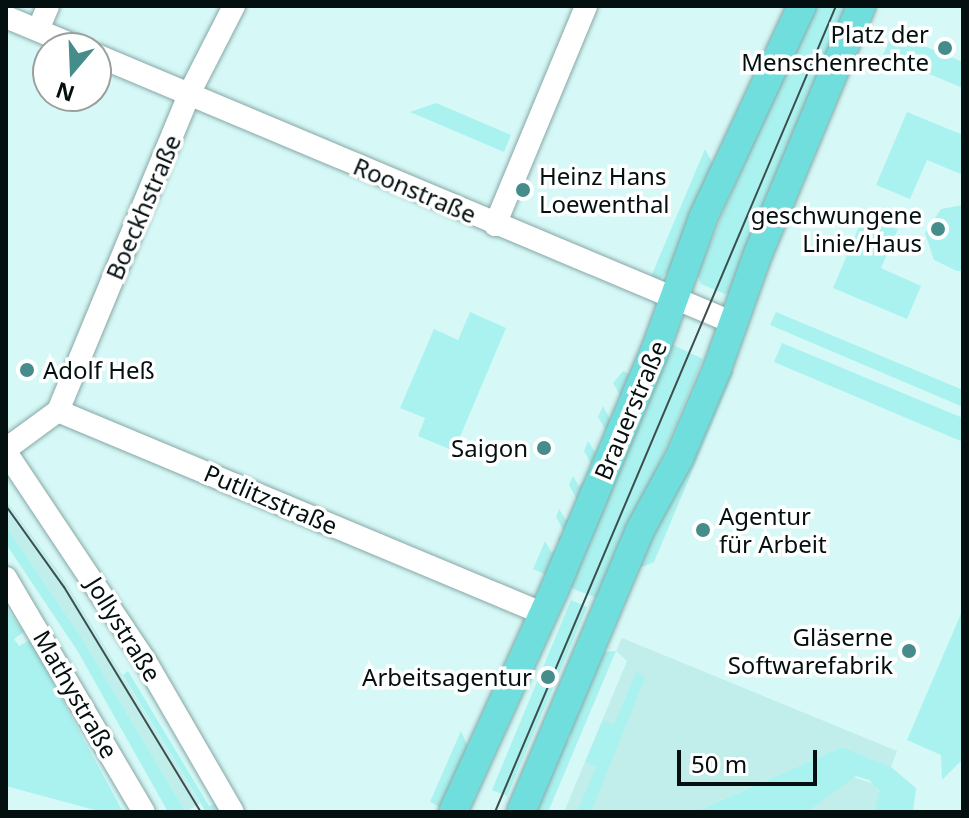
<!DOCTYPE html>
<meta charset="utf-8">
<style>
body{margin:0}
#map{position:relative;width:969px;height:818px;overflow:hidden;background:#d6f9f7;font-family:"Noto Sans",sans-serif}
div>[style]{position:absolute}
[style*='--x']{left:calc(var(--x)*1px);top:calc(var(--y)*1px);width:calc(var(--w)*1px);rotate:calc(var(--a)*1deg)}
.built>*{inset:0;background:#c1edeb}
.green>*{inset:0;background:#aaf2ef}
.roads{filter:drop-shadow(0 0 2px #87a7a6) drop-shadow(0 0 2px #87a7a6)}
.minor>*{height:22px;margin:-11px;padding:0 11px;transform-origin:11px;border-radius:11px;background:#fff}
.major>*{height:28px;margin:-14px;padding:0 14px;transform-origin:14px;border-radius:14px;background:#70dedc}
.tram>*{height:2px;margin:-1px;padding:0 1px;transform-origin:1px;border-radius:1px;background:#3d4e4d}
.dots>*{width:22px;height:22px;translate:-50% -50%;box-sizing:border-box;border:4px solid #fff;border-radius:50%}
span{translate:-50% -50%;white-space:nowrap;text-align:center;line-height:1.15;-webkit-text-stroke:7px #fff;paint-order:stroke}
.poi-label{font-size:24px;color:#040f0f}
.right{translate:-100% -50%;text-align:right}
.left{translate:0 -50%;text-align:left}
.street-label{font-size:24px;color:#040f0f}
.frame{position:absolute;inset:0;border:8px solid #040f0f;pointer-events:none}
.north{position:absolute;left:32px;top:32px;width:80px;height:80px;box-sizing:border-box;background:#fff;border:2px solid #9b9f9f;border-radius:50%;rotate:199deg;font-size:22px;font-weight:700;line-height:32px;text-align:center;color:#040f0f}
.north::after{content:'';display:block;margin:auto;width:28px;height:36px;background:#458d8b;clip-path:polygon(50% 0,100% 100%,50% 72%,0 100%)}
.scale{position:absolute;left:677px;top:750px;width:140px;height:36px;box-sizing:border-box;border:4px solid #040f0f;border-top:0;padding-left:10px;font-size:24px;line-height:28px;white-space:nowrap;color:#040f0f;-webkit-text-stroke:6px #fff;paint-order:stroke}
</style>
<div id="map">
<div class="built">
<i style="clip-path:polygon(6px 500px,64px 579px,200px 803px,186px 812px,80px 635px,6px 526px)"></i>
<i style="clip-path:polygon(622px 638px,897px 751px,891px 767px,842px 747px,695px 812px,564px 812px,627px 661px,616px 651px)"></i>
<i style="clip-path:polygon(850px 776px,874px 784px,880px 795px,875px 812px,807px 812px)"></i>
</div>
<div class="green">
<i style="clip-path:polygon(812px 6px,853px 6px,729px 293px,725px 294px,701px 284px,697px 274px)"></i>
<i style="clip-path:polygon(892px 33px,963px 62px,963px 88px,883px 55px)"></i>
<i style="clip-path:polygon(436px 103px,511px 135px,504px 152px,410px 112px)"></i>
<i style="clip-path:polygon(907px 112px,963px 135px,963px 175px,927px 160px,910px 199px,876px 185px)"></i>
<i style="clip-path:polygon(705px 149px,714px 166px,673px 267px,660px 279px,650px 279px)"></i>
<i style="clip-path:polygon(963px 205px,963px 271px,957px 271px,934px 260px,925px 233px,941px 209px)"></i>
<i style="clip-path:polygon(864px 215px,898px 229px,881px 268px,921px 286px,907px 319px,833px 288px)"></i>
<i style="clip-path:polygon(470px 312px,506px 328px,454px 451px,418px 436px,425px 418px,400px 408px,434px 329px,458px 340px)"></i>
<i style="clip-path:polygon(776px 312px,963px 390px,963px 407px,770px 325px)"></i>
<i style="clip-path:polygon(669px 343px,703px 359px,602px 600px,566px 586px)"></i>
<i style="clip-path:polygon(782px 343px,963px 418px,963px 442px,774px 362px)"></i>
<i style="clip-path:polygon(726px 369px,734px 372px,654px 562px,632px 571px)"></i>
<i style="clip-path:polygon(623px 371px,636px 377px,551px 577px,533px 569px,545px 541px,552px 553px,561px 544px,558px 538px,565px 533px,556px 517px,559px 509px,566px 520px,576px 511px,579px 503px,569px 485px,573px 476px,579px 486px,590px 476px,587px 472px,593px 467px,584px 451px,588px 441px,595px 452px,604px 442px,608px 434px,598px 417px,603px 406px,610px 419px,618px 409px,623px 400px,613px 383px)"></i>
<i style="clip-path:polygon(6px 526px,80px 635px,186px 812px,168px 812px,77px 650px,6px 544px)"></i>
<i style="clip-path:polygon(571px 600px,587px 607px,507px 796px,492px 790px)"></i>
<i style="clip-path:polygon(6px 608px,24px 632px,14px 639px,19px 646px,30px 640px,123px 812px,102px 812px,6px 786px)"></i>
<i style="clip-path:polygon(963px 609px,963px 759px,942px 780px,941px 755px,907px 740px)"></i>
<i style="clip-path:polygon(616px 651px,548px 812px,531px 812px,562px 738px,569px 741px,571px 735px,564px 732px,604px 652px)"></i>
<i style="clip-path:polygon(128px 671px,209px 806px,221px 803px,225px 812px,206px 812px,123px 675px)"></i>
<i style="clip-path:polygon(637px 672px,645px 678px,591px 812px,577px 812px,596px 767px,585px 762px,603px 720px,614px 724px)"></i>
<i style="clip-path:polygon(461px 731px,469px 749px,444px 809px,430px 802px)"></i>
<i style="clip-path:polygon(842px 747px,891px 767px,916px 788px,913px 812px,875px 812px,879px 791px,869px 780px,856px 776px,807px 812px,695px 812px)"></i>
</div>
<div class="roads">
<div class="minor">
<i style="--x:6;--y:17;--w:80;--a:22.7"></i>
<i style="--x:38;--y:30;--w:26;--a:-67"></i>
<i style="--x:96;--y:55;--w:692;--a:22.79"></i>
<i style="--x:495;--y:225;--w:237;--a:-67.4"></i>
<i style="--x:58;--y:411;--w:343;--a:-67.5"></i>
<i style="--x:189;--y:94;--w:99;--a:-62.9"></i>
<i style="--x:6;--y:449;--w:64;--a:-36.2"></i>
<i style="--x:58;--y:411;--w:527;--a:22.67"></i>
<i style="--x:6;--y:452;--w:252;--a:56.3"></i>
<i style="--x:146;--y:662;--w:173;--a:59.9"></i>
<i style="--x:6;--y:578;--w:272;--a:59.5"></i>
</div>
<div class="major">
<i style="--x:453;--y:812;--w:246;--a:-65.5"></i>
<i style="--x:555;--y:588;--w:260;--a:-67.2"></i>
<i style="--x:656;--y:348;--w:138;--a:-70.1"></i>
<i style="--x:703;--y:218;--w:234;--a:-65"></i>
<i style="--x:521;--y:812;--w:304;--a:-67.1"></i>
<i style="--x:639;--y:532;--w:84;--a:-61.6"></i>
<i style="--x:679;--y:458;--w:97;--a:-66.9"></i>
<i style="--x:717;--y:369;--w:122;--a:-70.4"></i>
<i style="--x:758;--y:254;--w:269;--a:-67.4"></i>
</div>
</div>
<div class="tram">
<i style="--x:6;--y:506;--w:100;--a:54.4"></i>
<i style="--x:64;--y:587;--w:263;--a:58.7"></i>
<i style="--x:495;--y:812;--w:875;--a:-67.07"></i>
</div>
<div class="dots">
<i style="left:945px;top:48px;background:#458d8b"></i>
<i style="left:523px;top:190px;background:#458d8b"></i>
<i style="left:938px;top:229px;background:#458d8b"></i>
<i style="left:27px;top:370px;background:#458d8b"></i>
<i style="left:544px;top:448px;background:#458d8b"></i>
<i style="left:703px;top:530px;background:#458d8b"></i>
<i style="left:909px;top:651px;background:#458d8b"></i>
<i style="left:548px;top:677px;background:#458d8b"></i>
</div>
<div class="poi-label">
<span class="right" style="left:929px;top:48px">Platz der<br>Menschenrechte</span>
<span class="left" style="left:539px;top:190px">Heinz Hans<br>Loewenthal</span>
<span class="right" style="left:922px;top:229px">geschwungene<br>Linie/Haus</span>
<span class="left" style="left:43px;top:370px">Adolf Heß</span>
<span class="right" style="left:528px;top:448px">Saigon</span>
<span class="left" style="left:719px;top:530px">Agentur<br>für Arbeit</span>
<span class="right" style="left:893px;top:651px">Gläserne<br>Softwarefabrik</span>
<span class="right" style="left:532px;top:677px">Arbeitsagentur</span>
</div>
<div class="street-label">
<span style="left:415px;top:190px;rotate:23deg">Roonstraße</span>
<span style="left:143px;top:207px;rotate:-67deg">Boeckhstraße</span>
<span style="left:630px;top:410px;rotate:-67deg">Brauerstraße</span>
<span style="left:271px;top:499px;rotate:23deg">Putlitzstraße</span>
<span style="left:124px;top:629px;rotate:58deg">Jollystraße</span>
<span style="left:76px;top:694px;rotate:60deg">Mathystraße</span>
</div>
<div class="frame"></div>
<div class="north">N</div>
<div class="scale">50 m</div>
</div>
